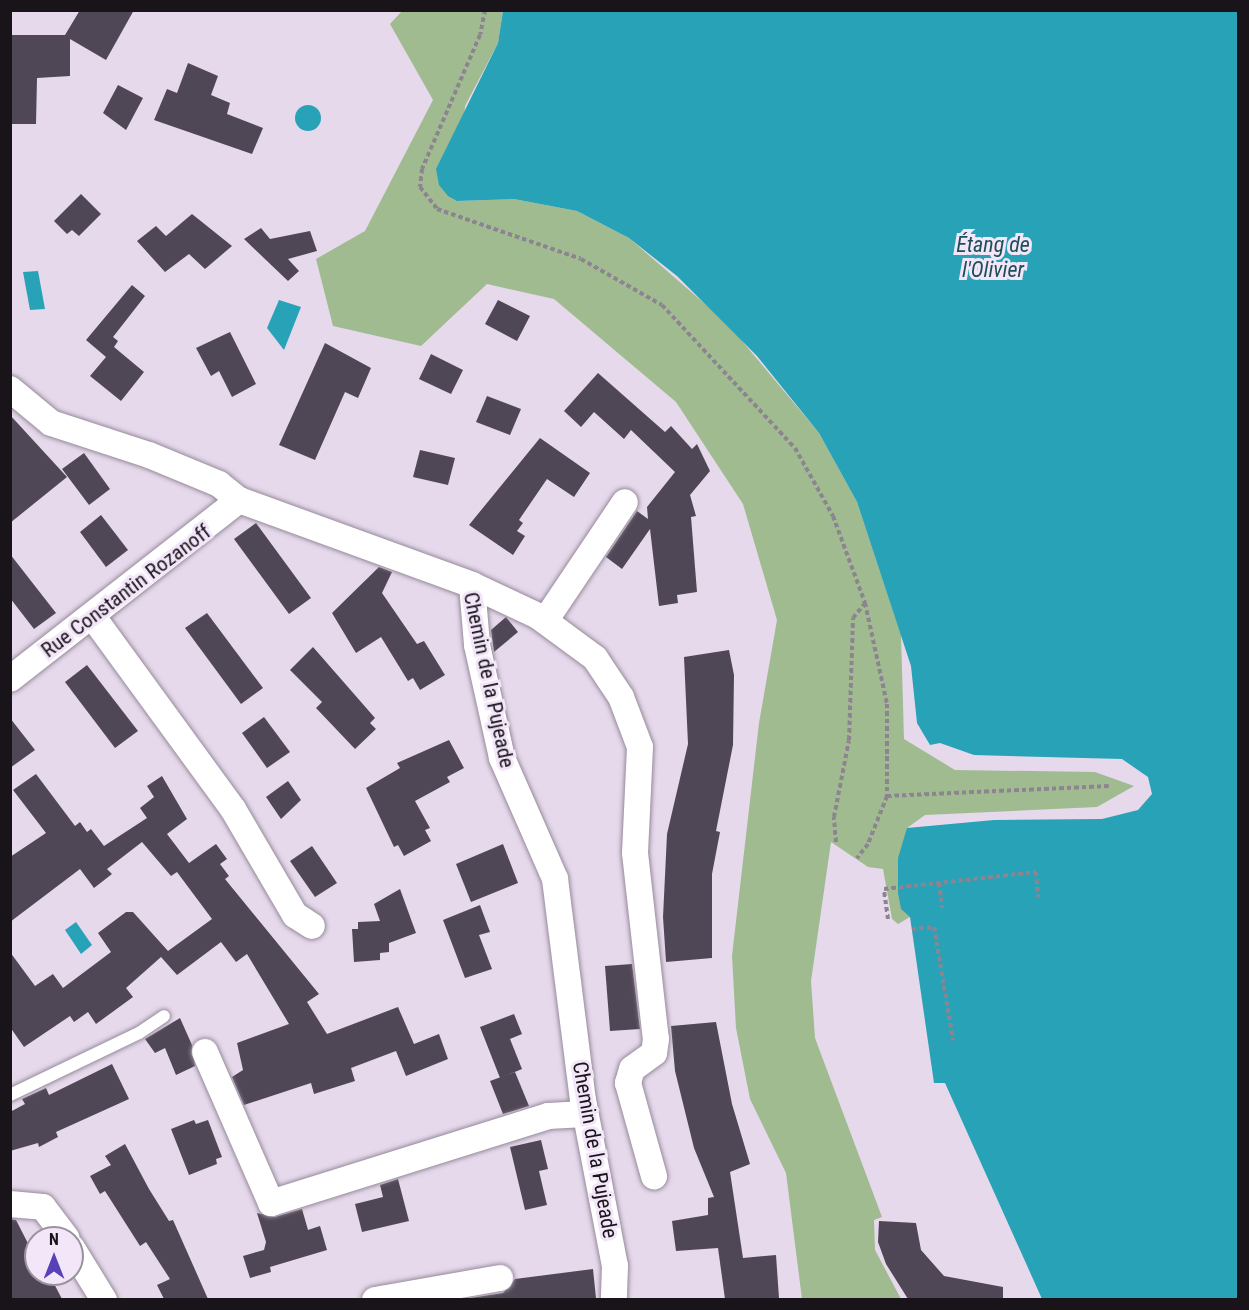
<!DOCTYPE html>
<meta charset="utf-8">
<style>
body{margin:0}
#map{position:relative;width:1249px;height:1310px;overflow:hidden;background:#e5d9eb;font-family:"Roboto Condensed",sans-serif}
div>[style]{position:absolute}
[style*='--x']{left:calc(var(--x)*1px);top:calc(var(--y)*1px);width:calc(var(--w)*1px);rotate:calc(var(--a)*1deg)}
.green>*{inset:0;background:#a1bb90}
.water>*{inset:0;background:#28a2b7}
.round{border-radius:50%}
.building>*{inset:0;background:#504756}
.path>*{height:4px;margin-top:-2px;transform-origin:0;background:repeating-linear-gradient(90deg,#8c8491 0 4.5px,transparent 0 7.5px)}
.roads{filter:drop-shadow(0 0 2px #968a9b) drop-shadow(0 0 2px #968a9b)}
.lane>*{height:12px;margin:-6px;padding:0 6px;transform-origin:6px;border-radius:6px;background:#fff}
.street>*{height:26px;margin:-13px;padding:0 13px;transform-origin:13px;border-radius:13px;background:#fff}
span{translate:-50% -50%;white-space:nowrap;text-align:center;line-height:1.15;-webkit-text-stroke:6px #f2e6f8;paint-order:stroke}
.street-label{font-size:21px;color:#18141a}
.water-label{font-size:22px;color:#1e4f58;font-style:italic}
.frame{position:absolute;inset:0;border:12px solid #18141a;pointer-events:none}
.north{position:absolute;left:24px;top:1226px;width:60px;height:60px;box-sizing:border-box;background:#f2e6f8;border:2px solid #9b929f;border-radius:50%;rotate:0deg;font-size:16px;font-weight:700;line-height:24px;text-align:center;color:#18141a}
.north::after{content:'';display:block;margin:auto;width:21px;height:27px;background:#5840b8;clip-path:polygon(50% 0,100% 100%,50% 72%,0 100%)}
</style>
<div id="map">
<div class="green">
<i style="clip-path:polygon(441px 10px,503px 11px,498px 43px,465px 106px,457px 201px,514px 199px,577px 211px,629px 238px,727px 323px,819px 433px,857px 502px,901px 635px,904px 739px,955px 770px,1095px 772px,1134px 786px,1097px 807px,925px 815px,907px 828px,910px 917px,898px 924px,892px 919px,883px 869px,868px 867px,831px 842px,811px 981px,815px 1038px,882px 1217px,874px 1220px,875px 1250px,901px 1299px,802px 1299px,786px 1173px,750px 1099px,736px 1028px,732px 956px,759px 723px,777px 620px,743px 504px,676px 402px,554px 299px,487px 284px,421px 346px,333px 326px,316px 259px,365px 231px,433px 100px,390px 24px,402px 11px)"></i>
</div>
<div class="water">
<i style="clip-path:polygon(503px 11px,1238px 11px,1238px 1299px,1042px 1299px,945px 1083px,934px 1083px,910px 917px,901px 909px,898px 893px,898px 858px,907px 828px,994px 820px,1102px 819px,1138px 810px,1152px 794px,1148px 777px,1122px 759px,974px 755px,940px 743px,930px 745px,917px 723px,911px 666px,857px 502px,819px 433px,757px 356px,677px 276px,629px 238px,577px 211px,514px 199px,457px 201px,448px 196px,439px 185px,436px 169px,498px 43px)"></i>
<i class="round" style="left:295px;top:105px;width:26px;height:26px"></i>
<i style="clip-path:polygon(38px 271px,45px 309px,30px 310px,23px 272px)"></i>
<i style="clip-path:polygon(279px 300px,301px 307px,284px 350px,267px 328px)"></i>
<i style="clip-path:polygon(76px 922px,92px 945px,81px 954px,65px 930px)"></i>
</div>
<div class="building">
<i style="clip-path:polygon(80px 10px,134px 10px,106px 60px,70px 39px,70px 76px,37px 78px,36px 124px,10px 124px,10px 35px,65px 35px)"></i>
<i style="clip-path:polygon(188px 63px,218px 76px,211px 95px,230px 103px,227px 114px,263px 128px,252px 154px,154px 120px,167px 89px,177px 93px)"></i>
<i style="clip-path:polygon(118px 85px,143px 98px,126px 130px,103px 113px)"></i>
<i style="clip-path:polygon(81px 194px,101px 214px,79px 236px,72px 230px,67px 234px,54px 221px)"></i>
<i style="clip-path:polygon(192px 214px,232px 246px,205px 269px,189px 254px,165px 272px,137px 241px,156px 226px,166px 236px)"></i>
<i style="clip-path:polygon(261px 228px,270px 239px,310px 231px,317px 251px,288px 259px,299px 271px,288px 281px,244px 239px)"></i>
<i style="clip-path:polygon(132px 285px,145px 296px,113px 337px,118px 341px,114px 347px,144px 372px,121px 401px,90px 376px,106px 357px,86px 340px)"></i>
<i style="clip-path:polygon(498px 300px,530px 316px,517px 341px,485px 324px)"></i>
<i style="clip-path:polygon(230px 332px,256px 384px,232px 397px,219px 371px,211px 376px,196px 348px)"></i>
<i style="clip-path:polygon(325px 343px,371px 368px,358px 398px,345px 392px,315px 460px,279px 445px)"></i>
<i style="clip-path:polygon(431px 354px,463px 370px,451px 394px,419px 379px)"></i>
<i style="clip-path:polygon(598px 373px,665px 432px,671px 426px,692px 449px,697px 444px,710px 471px,690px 495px,696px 516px,691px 517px,697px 592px,677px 595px,678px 603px,659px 606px,650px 529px,622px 569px,606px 557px,637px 511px,648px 519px,647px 507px,675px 472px,631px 430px,624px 439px,594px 412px,581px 427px,564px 411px)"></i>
<i style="clip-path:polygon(487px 396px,521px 409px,510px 435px,476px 422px)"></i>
<i style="clip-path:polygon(10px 415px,67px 477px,10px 523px)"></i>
<i style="clip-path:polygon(540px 438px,590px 473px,574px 497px,547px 479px,519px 520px,523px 523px,517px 531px,525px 536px,513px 555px,469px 525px)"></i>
<i style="clip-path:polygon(420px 450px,455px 458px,448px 485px,413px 477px)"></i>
<i style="clip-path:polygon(84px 453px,110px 489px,89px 505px,62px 469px)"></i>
<i style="clip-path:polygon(101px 515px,128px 550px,106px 567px,80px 532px)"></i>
<i style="clip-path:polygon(256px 523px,311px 598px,289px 614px,234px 539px)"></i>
<i style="clip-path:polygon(10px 554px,56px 613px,34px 629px,10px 598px)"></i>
<i style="clip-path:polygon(379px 567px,392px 572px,382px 593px,417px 644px,424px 641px,445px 675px,420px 690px,413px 678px,408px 681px,381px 637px,356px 653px,332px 613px)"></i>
<i style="clip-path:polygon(207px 613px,263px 688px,241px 704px,185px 628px)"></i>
<i style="clip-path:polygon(506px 617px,518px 632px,494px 652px,491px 630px)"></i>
<i style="clip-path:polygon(313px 647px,375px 718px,370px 723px,376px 729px,355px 749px,316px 708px,322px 702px,290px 670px)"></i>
<i style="clip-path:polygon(729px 650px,734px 675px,733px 745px,716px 831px,720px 832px,712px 874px,712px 958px,666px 962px,663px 917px,667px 834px,688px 744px,684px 657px)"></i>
<i style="clip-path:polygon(87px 665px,138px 731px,115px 748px,65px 682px)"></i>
<i style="clip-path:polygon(264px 717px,290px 752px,267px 768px,242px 733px)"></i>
<i style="clip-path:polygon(10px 718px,35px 750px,10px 768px)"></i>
<i style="clip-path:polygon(449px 740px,464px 768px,447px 777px,450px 782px,415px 801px,430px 828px,425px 830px,431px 841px,404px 856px,398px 845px,394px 847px,366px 788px,400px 768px,397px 763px)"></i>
<i style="clip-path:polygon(36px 774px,75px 826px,80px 822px,87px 832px,91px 829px,104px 846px,147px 818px,140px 808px,154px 797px,147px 786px,162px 776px,187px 819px,167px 834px,189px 863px,216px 844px,227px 859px,220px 864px,229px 876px,225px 879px,319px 994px,307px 1002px,327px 1034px,398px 1007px,414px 1044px,439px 1034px,448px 1059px,406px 1076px,396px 1051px,351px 1068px,355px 1081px,314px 1094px,311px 1083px,244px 1105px,232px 1077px,243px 1070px,237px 1043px,289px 1024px,247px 954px,236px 962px,221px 942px,177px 975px,161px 957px,126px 988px,133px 997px,96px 1024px,88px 1012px,74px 1022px,70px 1016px,24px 1047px,10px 1027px,10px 952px,35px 986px,53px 974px,63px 988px,111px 952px,98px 933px,126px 912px,133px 912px,168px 951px,212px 919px,177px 872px,171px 876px,142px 842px,107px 869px,112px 874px,94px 888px,80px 869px,10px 922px,10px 857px,46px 833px,13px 790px)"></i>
<i style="clip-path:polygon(288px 781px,301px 800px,281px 819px,266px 797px)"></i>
<i style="clip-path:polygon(503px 844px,518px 883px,471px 902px,456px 864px)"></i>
<i style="clip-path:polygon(312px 846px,337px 883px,315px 897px,290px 861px)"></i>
<i style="clip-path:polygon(400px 889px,416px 933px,389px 943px,389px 952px,380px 953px,380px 960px,354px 962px,352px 929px,358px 929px,358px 922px,380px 921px,374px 904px)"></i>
<i style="clip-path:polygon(480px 905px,490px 932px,479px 935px,492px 969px,465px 978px,443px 920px)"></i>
<i style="clip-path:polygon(632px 964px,640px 1029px,610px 1031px,605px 966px)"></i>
<i style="clip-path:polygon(514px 1014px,522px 1034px,510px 1039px,522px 1069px,500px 1078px,480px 1027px)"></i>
<i style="clip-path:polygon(180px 1018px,192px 1045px,195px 1066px,176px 1075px,165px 1048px,155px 1053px,145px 1039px)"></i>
<i style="clip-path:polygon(716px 1022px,732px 1104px,750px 1164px,730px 1172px,743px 1258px,776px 1255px,779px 1298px,725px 1299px,718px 1248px,676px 1251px,672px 1221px,708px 1215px,708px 1198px,714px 1197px,694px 1148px,675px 1071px,671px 1026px)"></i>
<i style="clip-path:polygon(112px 1064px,129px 1099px,56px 1132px,58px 1137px,39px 1147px,38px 1143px,10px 1151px,10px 1112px,25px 1104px,22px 1099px,46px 1088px,49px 1095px)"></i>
<i style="clip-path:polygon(515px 1072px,529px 1106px,503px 1114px,490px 1081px)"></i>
<i style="clip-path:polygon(194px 1120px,196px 1124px,208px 1120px,222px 1157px,216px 1159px,217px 1164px,189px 1175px,171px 1129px)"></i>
<i style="clip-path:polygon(541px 1140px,548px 1169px,539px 1171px,547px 1205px,525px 1210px,510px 1147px)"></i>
<i style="clip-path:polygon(125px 1144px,149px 1189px,169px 1221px,173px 1220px,208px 1299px,164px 1299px,157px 1285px,170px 1279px,146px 1242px,140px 1246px,105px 1191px,100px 1194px,90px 1176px,111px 1165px,105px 1156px)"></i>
<i style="clip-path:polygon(398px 1179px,409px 1221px,362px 1232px,355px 1204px,383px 1197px,380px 1185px)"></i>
<i style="clip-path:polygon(302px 1209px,308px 1230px,320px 1226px,327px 1250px,270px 1267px,271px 1272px,250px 1278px,243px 1256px,264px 1250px,266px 1242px,257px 1213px,275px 1217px)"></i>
<i style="clip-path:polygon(10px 1219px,16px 1220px,36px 1259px,36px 1274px,49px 1274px,62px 1299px,10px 1299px)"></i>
<i style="clip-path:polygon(879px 1221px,916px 1223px,921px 1250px,944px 1276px,1003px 1287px,1003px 1299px,908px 1299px,886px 1264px,878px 1242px)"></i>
<i style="clip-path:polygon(593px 1269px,596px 1298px,464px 1299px,503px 1293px,515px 1279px)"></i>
</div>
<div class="path">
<i style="--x:485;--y:10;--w:25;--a:101"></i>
<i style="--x:480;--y:35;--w:146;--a:113.4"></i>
<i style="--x:422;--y:169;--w:18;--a:96"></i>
<i style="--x:420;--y:187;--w:28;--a:52"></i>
<i style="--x:437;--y:209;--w:152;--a:19.1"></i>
<i style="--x:581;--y:259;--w:93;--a:29.6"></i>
<i style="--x:662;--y:305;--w:195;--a:47.1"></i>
<i style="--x:795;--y:448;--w:78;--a:60.8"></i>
<i style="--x:833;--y:516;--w:93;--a:69.8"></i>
<i style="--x:865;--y:603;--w:103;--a:77.7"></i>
<i style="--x:887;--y:704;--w:92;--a:90"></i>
<i style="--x:887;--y:796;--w:52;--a:111.6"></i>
<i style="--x:868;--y:844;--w:18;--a:128"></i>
<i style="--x:887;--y:796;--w:222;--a:-2.6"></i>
<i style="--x:836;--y:842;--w:25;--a:-95"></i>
<i style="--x:834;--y:817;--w:78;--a:-79"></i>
<i style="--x:849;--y:740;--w:122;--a:-88.1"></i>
<i style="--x:853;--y:618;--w:19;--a:-51"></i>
<i style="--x:939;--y:883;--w:25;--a:83"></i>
<i style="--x:888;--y:919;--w:30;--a:-98"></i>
<i style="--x:884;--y:889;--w:153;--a:-6.4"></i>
<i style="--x:1036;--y:872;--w:25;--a:85"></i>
<i style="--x:912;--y:929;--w:22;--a:-5"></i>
<i style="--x:934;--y:927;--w:115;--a:80.5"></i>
</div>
<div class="roads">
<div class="lane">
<i style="--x:10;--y:1095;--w:143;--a:-25.7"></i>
<i style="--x:139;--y:1033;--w:30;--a:-34"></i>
</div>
<div class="street">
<i style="--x:10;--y:389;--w:53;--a:39.7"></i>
<i style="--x:51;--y:423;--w:103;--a:18.1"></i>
<i style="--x:149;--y:455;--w:76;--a:22.5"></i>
<i style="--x:219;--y:484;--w:26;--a:39"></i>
<i style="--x:239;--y:500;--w:248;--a:20"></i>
<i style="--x:472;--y:585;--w:73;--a:25.2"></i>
<i style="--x:538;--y:616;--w:71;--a:36.4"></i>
<i style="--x:595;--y:658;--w:47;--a:56.3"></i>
<i style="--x:621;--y:697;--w:53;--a:69.2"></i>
<i style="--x:640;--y:747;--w:106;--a:92.7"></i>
<i style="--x:635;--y:853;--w:187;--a:83.6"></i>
<i style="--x:656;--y:1039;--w:14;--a:98"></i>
<i style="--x:654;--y:1053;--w:27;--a:144"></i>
<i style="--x:632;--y:1069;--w:15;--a:106"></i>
<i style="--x:628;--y:1083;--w:97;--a:74.4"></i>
<i style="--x:472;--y:585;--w:60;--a:85.2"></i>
<i style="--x:477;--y:645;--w:116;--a:77.5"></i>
<i style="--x:502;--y:758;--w:132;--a:66.3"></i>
<i style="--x:555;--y:879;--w:223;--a:82.8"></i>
<i style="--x:583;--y:1100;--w:169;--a:79.1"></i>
<i style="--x:615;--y:1266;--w:34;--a:92"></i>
<i style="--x:93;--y:617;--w:238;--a:53.9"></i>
<i style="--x:233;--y:809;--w:123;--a:59.7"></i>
<i style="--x:295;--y:915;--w:20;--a:33"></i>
<i style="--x:545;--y:621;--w:143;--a:-56.1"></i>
<i style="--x:10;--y:679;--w:291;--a:-38"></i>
<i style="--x:205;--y:1052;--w:165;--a:66.4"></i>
<i style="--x:271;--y:1203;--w:290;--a:-17.4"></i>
<i style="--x:548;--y:1116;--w:37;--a:-3"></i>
<i style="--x:10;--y:1204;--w:33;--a:5"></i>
<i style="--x:43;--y:1207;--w:39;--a:53"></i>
<i style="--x:72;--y:1248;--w:61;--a:58.4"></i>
<i style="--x:375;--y:1300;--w:127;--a:-10"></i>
</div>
</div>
<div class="street-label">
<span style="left:126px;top:591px;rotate:-37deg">Rue Constantin Rozanoff</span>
<span style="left:489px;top:680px;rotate:78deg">Chemin de la Pujeade</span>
<span style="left:595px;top:1150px;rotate:80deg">Chemin de la Pujeade</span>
</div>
<div class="water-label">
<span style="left:993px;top:257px">Étang de<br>l'Olivier</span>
</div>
<div class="frame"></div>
<div class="north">N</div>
</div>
